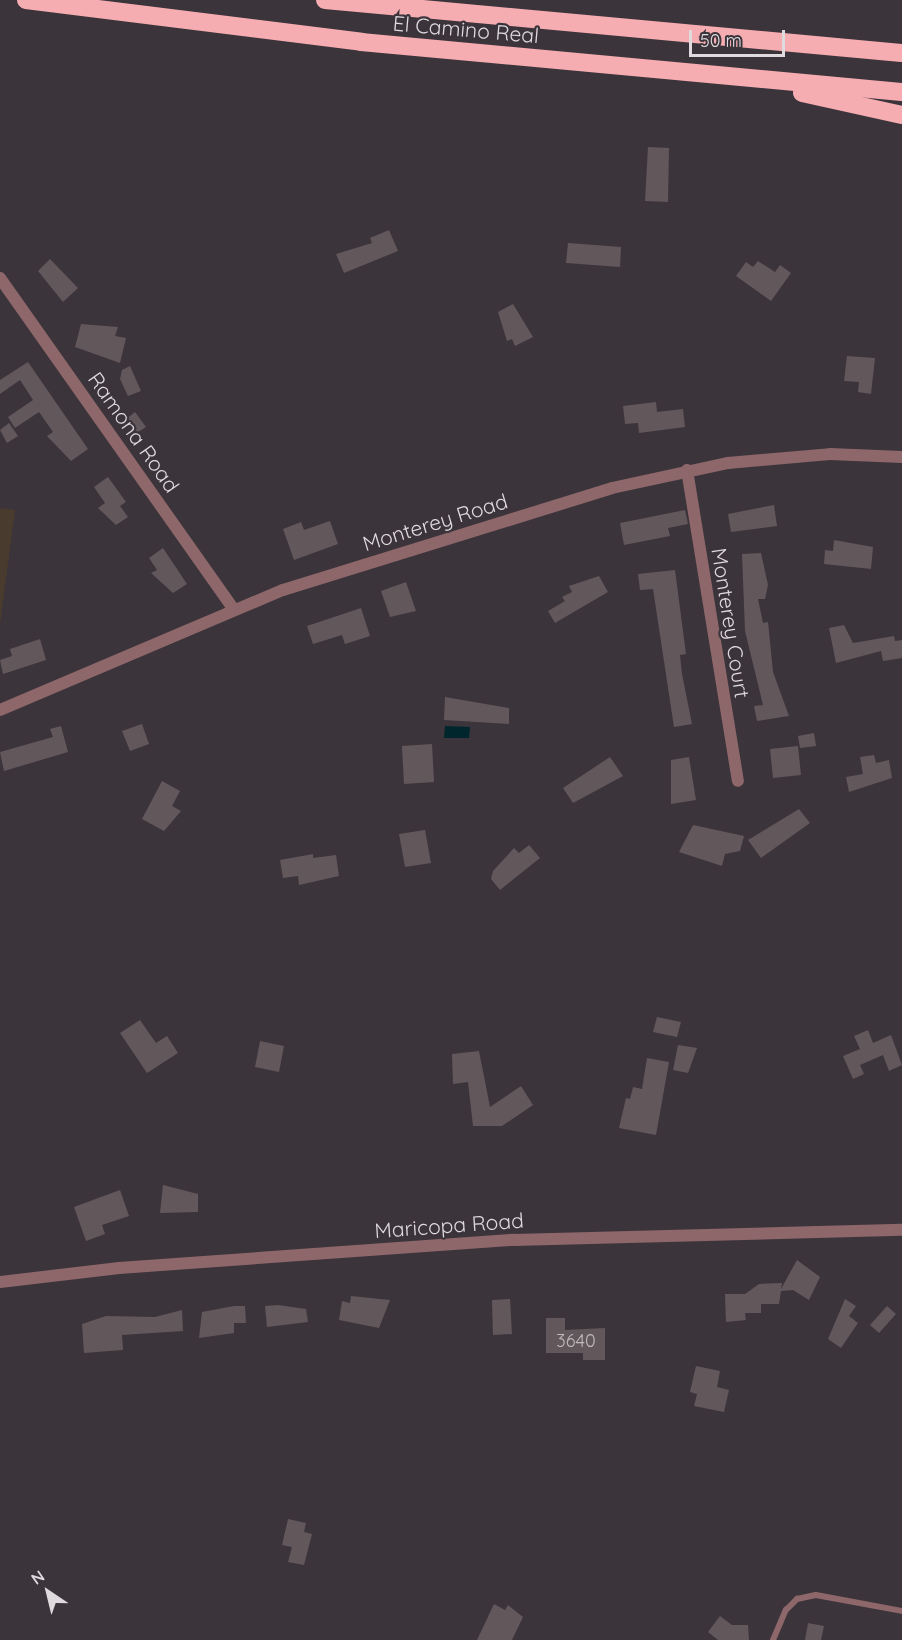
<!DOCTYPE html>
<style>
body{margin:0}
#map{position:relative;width:902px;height:1640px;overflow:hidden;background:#3c343b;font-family:Quicksand,sans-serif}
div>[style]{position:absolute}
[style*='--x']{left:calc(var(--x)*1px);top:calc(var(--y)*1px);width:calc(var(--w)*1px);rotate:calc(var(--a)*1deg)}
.education>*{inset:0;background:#493c2e}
.water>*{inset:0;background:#00262d}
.building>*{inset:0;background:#62575b}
.service>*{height:6px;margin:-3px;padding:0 3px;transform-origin:3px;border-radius:3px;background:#8d676a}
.minor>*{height:12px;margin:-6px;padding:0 6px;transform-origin:6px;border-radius:6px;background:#8d676a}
.motorway>*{height:18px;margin:-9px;padding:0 9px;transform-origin:9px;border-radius:9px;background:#f6adb2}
span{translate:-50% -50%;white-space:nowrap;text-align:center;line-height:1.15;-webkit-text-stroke:4.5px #3c343b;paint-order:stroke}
.number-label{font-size:18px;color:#c0b9bd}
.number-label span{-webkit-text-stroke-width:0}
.street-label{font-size:21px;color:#dfdade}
.north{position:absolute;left:18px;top:1562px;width:60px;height:60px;-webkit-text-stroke:4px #3c343b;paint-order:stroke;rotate:325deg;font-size:16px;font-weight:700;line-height:24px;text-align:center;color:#dfdade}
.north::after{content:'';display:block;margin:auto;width:21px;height:27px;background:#dfdade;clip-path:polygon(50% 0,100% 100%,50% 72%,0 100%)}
.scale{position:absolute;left:689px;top:30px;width:96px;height:27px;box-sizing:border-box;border:3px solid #dfdade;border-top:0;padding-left:8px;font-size:18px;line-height:21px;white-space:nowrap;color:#dfdade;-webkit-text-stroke:4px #3c343b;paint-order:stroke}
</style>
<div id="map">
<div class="education">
<i style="clip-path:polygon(0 508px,15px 510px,0 624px)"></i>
</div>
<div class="water">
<i style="clip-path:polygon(445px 726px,470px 727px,469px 738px,444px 738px)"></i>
</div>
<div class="building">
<i style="clip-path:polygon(648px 147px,669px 148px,668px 202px,645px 201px)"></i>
<i style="clip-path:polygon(389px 230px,398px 251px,344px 273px,336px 254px,372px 243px,370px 238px)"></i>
<i style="clip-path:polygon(568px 243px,621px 247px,620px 267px,566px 263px)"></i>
<i style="clip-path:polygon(50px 259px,78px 288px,63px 302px,38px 271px)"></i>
<i style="clip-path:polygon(758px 261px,775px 272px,780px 265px,791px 273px,771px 301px,736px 276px,746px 262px,753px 267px)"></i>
<i style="clip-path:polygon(513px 304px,533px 337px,515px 346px,512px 339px,507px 341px,498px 312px)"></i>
<i style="clip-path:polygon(81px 324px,118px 327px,115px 336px,126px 338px,120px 363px,75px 347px)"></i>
<i style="clip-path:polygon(847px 356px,875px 358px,871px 394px,858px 392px,859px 382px,844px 381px)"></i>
<i style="clip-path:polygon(28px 362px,88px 449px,71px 461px,47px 436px,53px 432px,39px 412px,15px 428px,8px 417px,33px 400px,20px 380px,0 394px,0 380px)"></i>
<i style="clip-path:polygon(130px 366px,141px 391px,128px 396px,120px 379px,122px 370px)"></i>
<i style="clip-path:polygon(656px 402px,657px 412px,683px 409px,685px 427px,639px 433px,638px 423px,625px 424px,623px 406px)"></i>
<i style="clip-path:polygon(135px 412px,146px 427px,135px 434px,125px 420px)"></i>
<i style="clip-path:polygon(9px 423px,18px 436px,7px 443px,0 430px)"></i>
<i style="clip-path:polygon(108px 477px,126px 502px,120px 506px,128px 517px,116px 525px,98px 508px,105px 503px,94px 487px)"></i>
<i style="clip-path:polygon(774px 505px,777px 526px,731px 532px,728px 514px)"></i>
<i style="clip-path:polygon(685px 510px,688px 524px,668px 528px,670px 536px,624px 545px,620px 523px)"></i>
<i style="clip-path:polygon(330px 521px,338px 544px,294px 560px,283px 529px,301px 522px,304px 530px)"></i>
<i style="clip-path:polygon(834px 540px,873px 547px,871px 569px,824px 564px,825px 550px,833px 551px)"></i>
<i style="clip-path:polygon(163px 548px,187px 584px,173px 593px,151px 573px,157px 570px,149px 558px)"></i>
<i style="clip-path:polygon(761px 553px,768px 585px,765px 599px,758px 599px,763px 623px,768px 622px,773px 672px,789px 716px,757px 721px,754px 706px,763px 705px,745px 631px,742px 554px)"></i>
<i style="clip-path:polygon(675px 570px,686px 654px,680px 655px,682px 674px,692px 724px,674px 727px,653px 589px,640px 590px,638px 574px)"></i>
<i style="clip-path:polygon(599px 576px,608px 592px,555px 623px,548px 611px,565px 601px,562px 597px,572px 592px,569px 586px)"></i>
<i style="clip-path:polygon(406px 582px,416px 611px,390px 617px,381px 591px)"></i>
<i style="clip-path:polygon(361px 608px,370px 636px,345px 644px,342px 635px,313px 644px,307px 626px)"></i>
<i style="clip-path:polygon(844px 625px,853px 643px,894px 636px,895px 641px,902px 640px,902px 658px,883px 661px,881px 651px,836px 663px,829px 628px)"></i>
<i style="clip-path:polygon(40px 639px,46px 660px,3px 674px,0 660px,12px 656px,10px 649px)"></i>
<i style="clip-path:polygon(445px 697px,509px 708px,509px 724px,444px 720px)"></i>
<i style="clip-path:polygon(142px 724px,149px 744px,130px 751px,122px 731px)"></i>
<i style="clip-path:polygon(61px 726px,68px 752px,4px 771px,0 752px,53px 737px,50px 729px)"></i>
<i style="clip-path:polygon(814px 733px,816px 746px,800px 748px,798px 736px)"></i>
<i style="clip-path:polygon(432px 744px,434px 782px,404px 784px,402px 746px)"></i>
<i style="clip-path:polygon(798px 746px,801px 775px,773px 778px,770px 749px)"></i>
<i style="clip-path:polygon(874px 755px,876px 763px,889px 760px,892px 778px,849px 792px,846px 777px,863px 774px,860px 757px)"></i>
<i style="clip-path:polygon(610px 757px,623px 776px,573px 803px,563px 788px)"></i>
<i style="clip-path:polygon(689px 757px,696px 800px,671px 804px,671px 760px)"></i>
<i style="clip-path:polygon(162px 781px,180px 791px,172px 806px,181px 811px,164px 831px,142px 819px)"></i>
<i style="clip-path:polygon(799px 809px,810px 823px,761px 858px,748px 840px)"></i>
<i style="clip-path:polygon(693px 825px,744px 836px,740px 851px,725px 854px,722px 866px,679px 852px)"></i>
<i style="clip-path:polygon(425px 830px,431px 863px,405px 867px,399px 834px)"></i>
<i style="clip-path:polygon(529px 845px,540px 858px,500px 890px,491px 879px,493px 871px,514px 848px,519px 853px)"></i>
<i style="clip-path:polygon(313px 854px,313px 858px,336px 855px,339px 876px,299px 885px,298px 876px,283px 878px,280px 860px)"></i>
<i style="clip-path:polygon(657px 1017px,681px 1022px,677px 1037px,653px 1032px)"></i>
<i style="clip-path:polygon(140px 1020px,156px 1043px,167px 1036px,178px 1053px,147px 1073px,120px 1033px)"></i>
<i style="clip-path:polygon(868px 1030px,873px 1043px,891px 1035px,902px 1065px,889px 1071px,883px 1055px,860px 1065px,864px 1074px,853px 1079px,843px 1056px,860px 1049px,854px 1036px)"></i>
<i style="clip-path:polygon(260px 1041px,284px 1046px,279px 1072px,255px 1067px)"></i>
<i style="clip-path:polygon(678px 1045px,697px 1048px,688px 1073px,673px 1070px)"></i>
<i style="clip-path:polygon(479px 1051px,490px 1107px,521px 1086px,533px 1105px,502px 1126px,473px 1126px,468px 1082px,453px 1084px,452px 1054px)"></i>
<i style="clip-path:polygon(647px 1058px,669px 1062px,656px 1135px,619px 1128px,626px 1098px,630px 1099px,633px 1087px,642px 1089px)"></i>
<i style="clip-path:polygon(163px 1185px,198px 1194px,198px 1212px,160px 1213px)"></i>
<i style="clip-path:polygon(120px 1190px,129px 1216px,102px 1225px,105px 1234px,86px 1241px,74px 1207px)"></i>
<i style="clip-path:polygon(797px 1260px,820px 1277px,809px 1300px,793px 1290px,781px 1291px,779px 1304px,761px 1304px,761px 1313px,745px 1313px,746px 1320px,726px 1322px,725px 1294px,745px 1294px,759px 1284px,782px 1283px,781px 1289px)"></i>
<i style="clip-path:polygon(351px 1296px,390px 1300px,379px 1328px,339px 1320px,342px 1301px,350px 1303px)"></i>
<i style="clip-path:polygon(510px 1299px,512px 1334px,493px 1335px,492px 1300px)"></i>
<i style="clip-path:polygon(845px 1299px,856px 1306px,849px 1316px,858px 1323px,841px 1348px,828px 1339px)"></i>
<i style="clip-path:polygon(278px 1305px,306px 1309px,308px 1322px,267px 1327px,265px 1306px)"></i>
<i style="clip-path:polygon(234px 1306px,245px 1306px,246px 1323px,234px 1323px,234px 1333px,199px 1338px,202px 1312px)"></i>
<i style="clip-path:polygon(887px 1306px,896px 1314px,879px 1333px,870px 1325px)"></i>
<i style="clip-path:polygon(182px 1310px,183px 1331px,122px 1335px,123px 1350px,84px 1353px,82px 1324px,106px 1316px,155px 1317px)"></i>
<i style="clip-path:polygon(546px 1318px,565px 1318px,565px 1330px,605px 1328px,605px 1360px,583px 1360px,583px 1353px,546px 1353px)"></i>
<i style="clip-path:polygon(696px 1366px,720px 1371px,717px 1387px,729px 1390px,724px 1412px,694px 1406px,697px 1394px,690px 1392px)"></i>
<i style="clip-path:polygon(288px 1519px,306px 1523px,304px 1532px,312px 1534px,304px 1565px,288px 1562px,292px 1547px,282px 1545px)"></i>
<i style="clip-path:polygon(494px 1604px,505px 1610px,508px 1605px,523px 1617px,512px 1640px,477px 1640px)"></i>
<i style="clip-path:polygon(720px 1616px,732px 1625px,748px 1625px,749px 1640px,718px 1640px,708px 1632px)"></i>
<i style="clip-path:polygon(808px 1623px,824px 1626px,821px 1640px,805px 1640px)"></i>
</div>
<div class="service">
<i style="--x:773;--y:1640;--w:33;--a:-67"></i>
<i style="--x:786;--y:1610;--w:16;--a:-45"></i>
<i style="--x:797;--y:1599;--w:19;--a:-12"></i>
<i style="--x:816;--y:1595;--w:87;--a:10.5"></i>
</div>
<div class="minor">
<i style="--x:0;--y:278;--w:406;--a:54.8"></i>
<i style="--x:687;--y:470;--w:315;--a:80.7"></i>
<i style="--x:0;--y:710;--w:307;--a:-23"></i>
<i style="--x:283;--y:590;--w:344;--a:-17.2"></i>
<i style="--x:612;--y:488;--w:119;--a:-12.2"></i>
<i style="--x:728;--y:463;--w:102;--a:-5"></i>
<i style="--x:830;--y:454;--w:72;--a:2.4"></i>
<i style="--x:0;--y:1282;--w:120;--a:-6.7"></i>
<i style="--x:119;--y:1268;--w:396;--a:-4.1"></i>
<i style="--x:514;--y:1240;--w:388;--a:-1.5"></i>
</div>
<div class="motorway">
<i style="--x:26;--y:0;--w:338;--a:7.1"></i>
<i style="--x:361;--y:42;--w:543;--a:5.28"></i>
<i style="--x:325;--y:0;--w:579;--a:5.25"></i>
<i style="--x:802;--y:93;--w:102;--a:12.4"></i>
</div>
<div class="number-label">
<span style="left:576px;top:1341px">3640</span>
</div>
<div class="street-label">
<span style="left:466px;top:29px;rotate:5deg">El Camino Real</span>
<span style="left:134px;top:432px;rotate:55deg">Ramona Road</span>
<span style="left:435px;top:522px;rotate:-17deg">Monterey Road</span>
<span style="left:731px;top:623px;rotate:81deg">Monterey Court</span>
<span style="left:449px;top:1225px;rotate:-4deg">Maricopa Road</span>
</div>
<div class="north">N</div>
<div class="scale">50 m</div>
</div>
